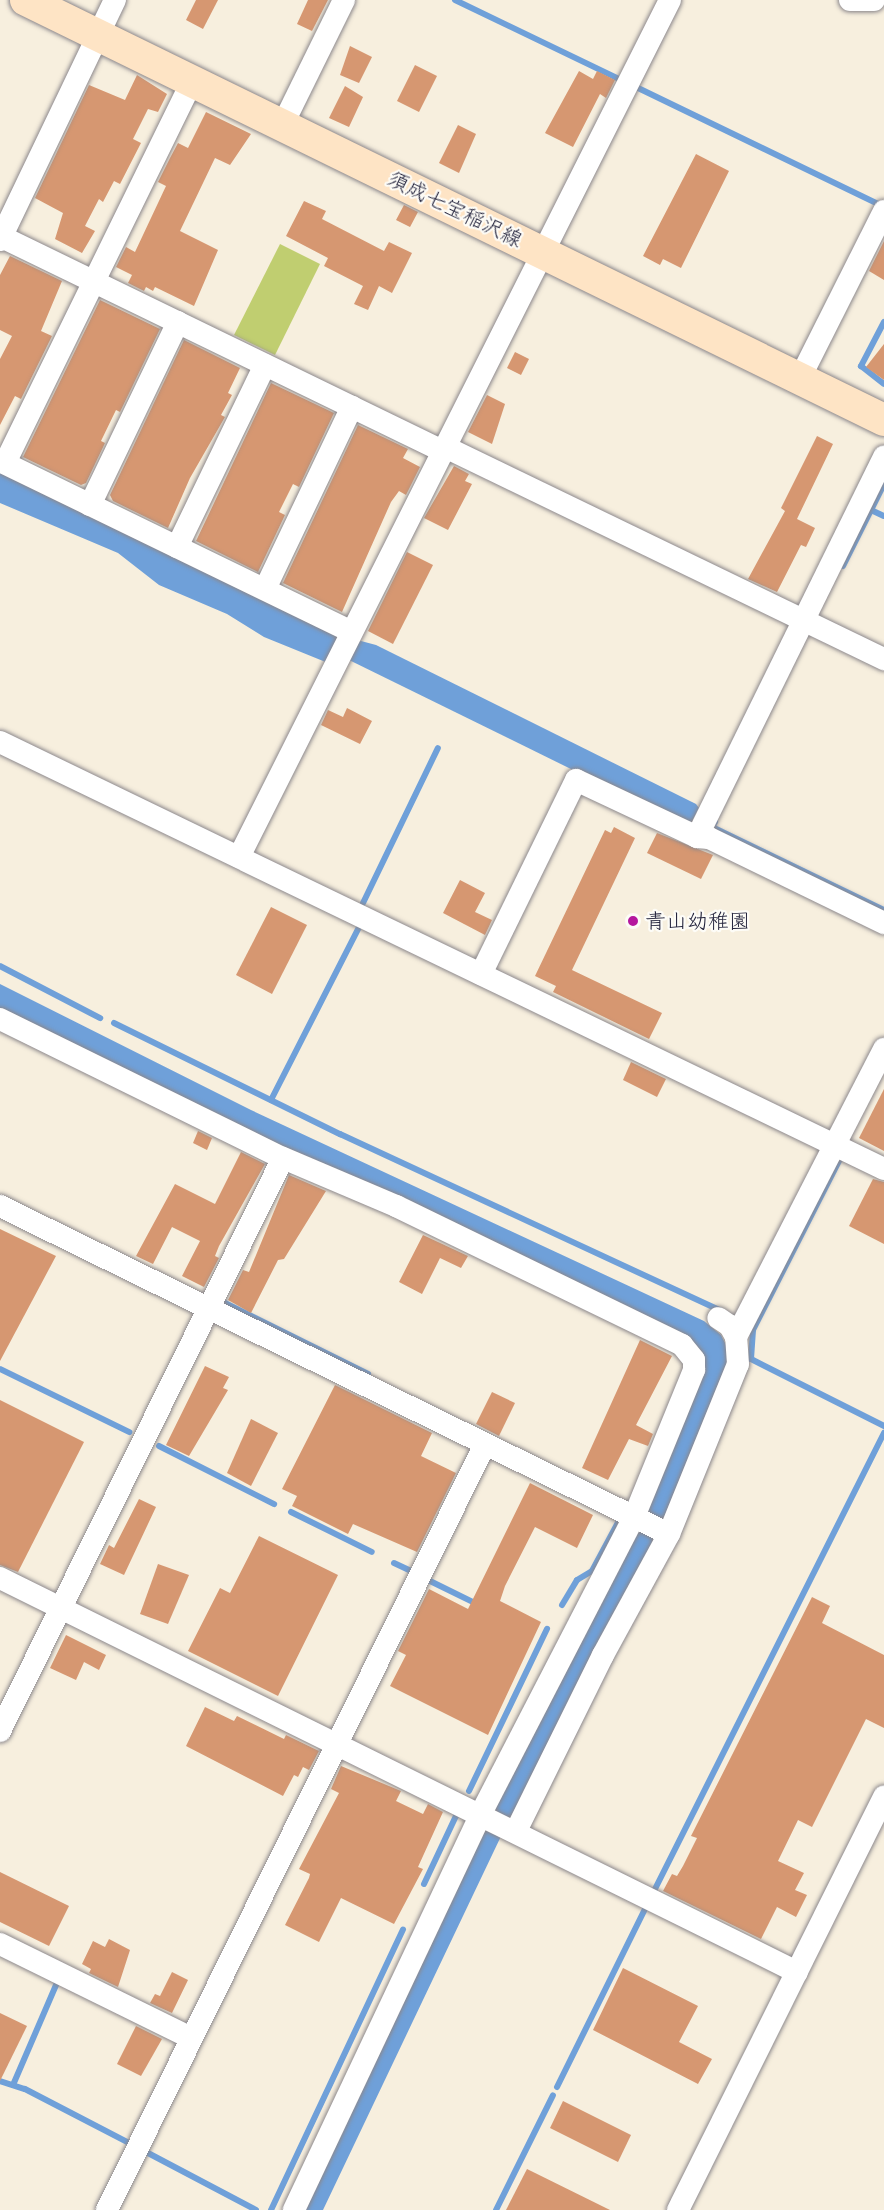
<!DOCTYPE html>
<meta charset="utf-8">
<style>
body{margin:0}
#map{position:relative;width:884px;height:2210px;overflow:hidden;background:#f7efde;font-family:"Patrick Hand","Klee One",sans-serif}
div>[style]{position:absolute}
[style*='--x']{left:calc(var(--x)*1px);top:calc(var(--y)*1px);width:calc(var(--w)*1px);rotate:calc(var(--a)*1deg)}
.green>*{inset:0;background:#c0ce70}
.water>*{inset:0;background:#6fa0d9}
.stream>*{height:6px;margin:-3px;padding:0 3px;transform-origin:3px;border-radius:3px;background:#6fa0d9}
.building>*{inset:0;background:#d69771}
.roads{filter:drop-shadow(0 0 2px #8c888c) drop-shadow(0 0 2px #8c888c)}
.minor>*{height:22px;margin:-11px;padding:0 11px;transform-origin:11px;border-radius:11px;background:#fff}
.secondary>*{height:32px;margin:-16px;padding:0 16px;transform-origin:16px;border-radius:16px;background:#fee4c5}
.dots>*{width:16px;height:16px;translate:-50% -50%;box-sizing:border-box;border:3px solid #fdfcf7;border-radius:50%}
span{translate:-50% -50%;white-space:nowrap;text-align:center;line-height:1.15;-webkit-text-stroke:4.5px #fdfcf7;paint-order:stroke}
.street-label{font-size:21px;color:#22223b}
.poi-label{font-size:21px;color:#22223b}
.left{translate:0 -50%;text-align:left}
</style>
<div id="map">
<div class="green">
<i style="clip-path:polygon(280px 244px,320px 264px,275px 355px,234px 335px)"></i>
</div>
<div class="water">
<i style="clip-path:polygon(0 467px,333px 629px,338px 639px,328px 663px,264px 637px,227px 614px,159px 585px,118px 553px,0 503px)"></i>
<i style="clip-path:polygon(361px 641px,376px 645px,696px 804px,699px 808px,689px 827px,347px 659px,355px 642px)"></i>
<i style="clip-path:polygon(0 984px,251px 1110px,704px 1321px,721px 1335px,726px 1345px,730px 1363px,668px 1520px,503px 1832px,323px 2210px,303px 2210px,704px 1365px,702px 1352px,692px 1341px,287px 1150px,0 1008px)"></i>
</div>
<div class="stream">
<i style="--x:455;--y:0;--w:187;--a:25.7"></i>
<i style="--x:636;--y:87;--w:276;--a:25.8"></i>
<i style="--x:884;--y:322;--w:50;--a:117.6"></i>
<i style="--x:861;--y:366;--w:29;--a:38"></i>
<i style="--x:871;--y:510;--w:14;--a:25"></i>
<i style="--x:843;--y:566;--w:92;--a:-63.4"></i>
<i style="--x:715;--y:822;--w:6;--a:121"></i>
<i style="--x:712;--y:827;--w:191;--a:25.8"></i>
<i style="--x:363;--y:903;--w:172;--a:-64.2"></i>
<i style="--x:0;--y:966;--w:113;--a:27.5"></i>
<i style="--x:114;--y:1023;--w:252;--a:26.2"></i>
<i style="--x:340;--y:1134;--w:420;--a:24.9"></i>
<i style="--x:271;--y:1100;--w:192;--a:-63"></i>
<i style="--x:840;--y:1159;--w:192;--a:117"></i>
<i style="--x:753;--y:1330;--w:29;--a:94"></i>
<i style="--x:751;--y:1359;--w:149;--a:26.7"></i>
<i style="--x:223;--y:1302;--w:162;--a:26.4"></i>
<i style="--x:0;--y:1369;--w:144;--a:26"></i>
<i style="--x:159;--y:1446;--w:129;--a:26.8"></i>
<i style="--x:291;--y:1512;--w:90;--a:26.3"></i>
<i style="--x:394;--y:1563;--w:23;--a:25"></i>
<i style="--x:428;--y:1580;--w:57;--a:26.1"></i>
<i style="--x:562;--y:1605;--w:29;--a:-59"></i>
<i style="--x:577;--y:1580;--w:17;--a:-31"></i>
<i style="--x:592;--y:1571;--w:61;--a:-61.8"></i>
<i style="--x:469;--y:1791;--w:180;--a:-64.3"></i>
<i style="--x:424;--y:1884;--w:77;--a:-64.8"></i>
<i style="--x:653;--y:1893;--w:515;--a:-63.34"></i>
<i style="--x:0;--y:2081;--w:26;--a:18"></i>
<i style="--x:25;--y:2089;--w:117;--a:27.4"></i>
<i style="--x:13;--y:2085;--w:111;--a:-66.7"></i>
<i style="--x:557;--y:2087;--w:205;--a:-63.7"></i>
<i style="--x:148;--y:2153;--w:122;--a:27.8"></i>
<i style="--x:271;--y:2210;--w:310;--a:-64.8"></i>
<i style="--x:496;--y:2210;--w:128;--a:-63.6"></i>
</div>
<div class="building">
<i style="clip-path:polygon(196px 0,218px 0,203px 29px,186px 20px)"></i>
<i style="clip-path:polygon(308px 0,328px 0,312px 31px,297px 24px)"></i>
<i style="clip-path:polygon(350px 46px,372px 57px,359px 83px,340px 75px)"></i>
<i style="clip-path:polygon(415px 65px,437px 76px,419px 112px,397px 101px)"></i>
<i style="clip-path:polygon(579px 71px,593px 79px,597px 71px,615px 80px,606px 98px,600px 94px,573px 147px,545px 133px)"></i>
<i style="clip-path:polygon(137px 75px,167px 94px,158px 112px,148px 109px,133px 139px,141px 143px,120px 184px,114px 181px,103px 202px,99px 199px,85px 226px,95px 231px,82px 253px,55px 239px,63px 213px,35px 198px,89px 85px,125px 100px)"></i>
<i style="clip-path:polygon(345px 86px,363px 97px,349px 127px,329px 118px)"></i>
<i style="clip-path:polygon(206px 112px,251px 134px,230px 165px,215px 158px,180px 231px,218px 250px,194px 306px,155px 287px,153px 291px,146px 287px,144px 291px,128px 283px,132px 275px,116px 267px,126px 247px,135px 252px,166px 186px,158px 182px,170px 158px,178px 143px,188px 148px)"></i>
<i style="clip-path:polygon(458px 125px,476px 134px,459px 173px,439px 163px)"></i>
<i style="clip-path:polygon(696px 154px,729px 171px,681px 268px,663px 259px,660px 265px,643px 256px)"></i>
<i style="clip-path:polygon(304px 201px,326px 211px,322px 219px,384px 251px,389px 242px,412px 253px,392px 293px,379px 286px,368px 310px,354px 304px,363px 286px,324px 266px,328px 258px,286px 236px)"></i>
<i style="clip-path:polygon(404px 205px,418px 212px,410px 227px,396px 220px)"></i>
<i style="clip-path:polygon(884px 241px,884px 280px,869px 271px)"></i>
<i style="clip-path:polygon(10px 256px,62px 281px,41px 331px,52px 336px,21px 399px,15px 396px,0 425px,0 359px,12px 336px,0 330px,0 275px)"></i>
<i style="clip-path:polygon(100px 300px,160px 329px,120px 412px,116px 410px,101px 441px,105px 443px,86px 483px,81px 485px,23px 457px)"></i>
<i style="clip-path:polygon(184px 340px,240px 368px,228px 393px,232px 395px,221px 415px,225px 417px,190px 478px,168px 528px,113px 501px,110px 495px)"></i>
<i style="clip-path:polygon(884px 344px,884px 380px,866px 367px)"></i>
<i style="clip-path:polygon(515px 352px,529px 359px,521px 375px,507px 368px)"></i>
<i style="clip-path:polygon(271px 383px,334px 413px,299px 487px,293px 484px,279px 512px,285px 515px,258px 572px,196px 541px)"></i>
<i style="clip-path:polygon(487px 395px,505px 404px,492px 444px,468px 432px)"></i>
<i style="clip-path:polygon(358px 425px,408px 449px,403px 458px,420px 467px,406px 495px,399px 491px,391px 502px,342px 612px,283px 583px)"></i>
<i style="clip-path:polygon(817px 436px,833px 444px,797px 519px,815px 528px,806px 547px,801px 545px,777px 592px,748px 579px,785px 511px,781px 508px)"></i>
<i style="clip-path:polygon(454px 466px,469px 474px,465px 481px,472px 484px,448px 530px,424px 518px)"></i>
<i style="clip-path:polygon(407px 552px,433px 565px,393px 644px,368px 631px)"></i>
<i style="clip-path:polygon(347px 708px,372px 721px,360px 744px,321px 725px,328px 710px,343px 717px)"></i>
<i style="clip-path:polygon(614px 827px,635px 838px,572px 970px,662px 1013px,649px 1039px,553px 992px,556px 986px,535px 976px,605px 830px,611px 833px)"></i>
<i style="clip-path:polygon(657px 833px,713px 855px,701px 879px,647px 853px)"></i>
<i style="clip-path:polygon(460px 880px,485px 893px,475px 912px,492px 920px,485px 935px,443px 913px)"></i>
<i style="clip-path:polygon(271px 907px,307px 925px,272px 994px,236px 975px)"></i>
<i style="clip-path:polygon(631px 1062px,666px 1079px,657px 1097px,623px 1080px)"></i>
<i style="clip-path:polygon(884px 1089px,884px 1151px,859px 1138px)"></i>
<i style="clip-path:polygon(198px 1131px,212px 1138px,207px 1150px,193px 1143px)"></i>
<i style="clip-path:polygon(241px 1152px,265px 1164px,219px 1246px,215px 1256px,219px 1258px,204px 1287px,182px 1276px,200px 1241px,172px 1227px,153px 1264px,136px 1256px,175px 1184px,215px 1204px)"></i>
<i style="clip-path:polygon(289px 1175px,326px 1191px,284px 1259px,278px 1260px,251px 1313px,228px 1300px,243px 1270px,249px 1272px)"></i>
<i style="clip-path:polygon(873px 1179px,884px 1182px,884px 1244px,849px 1226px)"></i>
<i style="clip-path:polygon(0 1229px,56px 1256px,0 1361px)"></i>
<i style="clip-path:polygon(423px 1235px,468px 1256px,461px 1268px,440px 1258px,422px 1294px,399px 1282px)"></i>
<i style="clip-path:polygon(640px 1340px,672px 1356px,636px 1425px,653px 1434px,648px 1446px,629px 1439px,608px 1480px,582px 1468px)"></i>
<i style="clip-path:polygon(205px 1366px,229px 1377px,223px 1388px,228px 1390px,189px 1456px,166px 1445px)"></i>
<i style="clip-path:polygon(335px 1385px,432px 1433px,421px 1456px,456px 1473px,417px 1552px,353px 1524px,348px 1534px,292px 1506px,297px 1496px,282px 1489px)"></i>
<i style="clip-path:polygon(492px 1392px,515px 1403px,499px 1436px,476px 1424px)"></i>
<i style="clip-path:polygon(0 1400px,84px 1442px,18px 1572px,0 1565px)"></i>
<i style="clip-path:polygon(251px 1419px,278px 1433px,251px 1486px,227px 1473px)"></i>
<i style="clip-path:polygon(530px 1483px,593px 1515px,577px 1548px,535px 1527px,505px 1586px,500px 1601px,541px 1622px,488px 1735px,390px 1686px,406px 1655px,398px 1651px,429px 1589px,468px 1609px)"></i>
<i style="clip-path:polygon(139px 1499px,156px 1507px,124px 1575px,100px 1564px,109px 1545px,114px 1548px)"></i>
<i style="clip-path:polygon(259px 1536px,338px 1575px,278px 1696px,188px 1651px,220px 1588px,230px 1593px)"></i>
<i style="clip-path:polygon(158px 1564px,189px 1575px,168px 1624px,140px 1614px)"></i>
<i style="clip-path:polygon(812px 1597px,830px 1606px,822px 1623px,884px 1655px,884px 1728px,866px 1719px,812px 1827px,798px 1820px,778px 1861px,804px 1873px,795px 1890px,807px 1895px,796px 1917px,777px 1907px,761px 1939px,663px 1891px,672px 1874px,677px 1876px,683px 1866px,697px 1838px,691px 1836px)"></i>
<i style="clip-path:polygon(66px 1635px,106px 1655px,99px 1670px,84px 1662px,76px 1680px,50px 1668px)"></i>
<i style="clip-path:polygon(205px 1707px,234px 1721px,237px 1716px,284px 1739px,286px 1735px,319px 1751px,309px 1770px,303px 1767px,298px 1777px,294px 1775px,283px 1796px,186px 1746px)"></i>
<i style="clip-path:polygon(341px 1766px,401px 1791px,396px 1801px,423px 1814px,428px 1804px,443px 1812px,418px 1867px,423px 1869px,394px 1924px,341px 1898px,319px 1942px,285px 1925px,309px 1878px,310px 1874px,299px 1869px,339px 1793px,331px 1789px)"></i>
<i style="clip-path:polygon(0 1872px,69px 1906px,49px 1946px,0 1922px)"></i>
<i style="clip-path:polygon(109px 1939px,130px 1950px,118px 1987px,89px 1973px,91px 1969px,82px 1964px,93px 1941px,105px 1947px)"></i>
<i style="clip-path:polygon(623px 1968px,698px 2006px,679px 2042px,712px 2059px,698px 2084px,593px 2030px)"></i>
<i style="clip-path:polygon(172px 1972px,188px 1980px,172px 2013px,150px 2003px,155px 1994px,160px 1996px)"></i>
<i style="clip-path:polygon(0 2013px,27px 2026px,0 2081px)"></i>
<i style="clip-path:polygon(136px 2026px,162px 2039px,141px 2076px,117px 2064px)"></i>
<i style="clip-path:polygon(563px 2101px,631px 2135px,618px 2162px,550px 2128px)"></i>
<i style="clip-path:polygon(527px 2169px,610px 2210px,506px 2210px)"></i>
</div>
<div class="roads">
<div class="minor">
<i style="--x:850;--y:0;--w:24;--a:0"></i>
<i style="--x:283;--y:124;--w:138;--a:-63.8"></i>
<i style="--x:2;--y:237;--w:490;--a:25.9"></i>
<i style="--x:0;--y:240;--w:266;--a:-64.4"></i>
<i style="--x:800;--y:378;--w:187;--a:-63.3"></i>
<i style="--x:445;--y:447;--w:488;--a:25.8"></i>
<i style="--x:0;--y:461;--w:391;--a:25.9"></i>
<i style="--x:5;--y:463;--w:425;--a:-63.9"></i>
<i style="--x:90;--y:505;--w:203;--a:-64.3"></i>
<i style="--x:177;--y:547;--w:202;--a:-64.2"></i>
<i style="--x:265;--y:589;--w:202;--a:-64.5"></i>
<i style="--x:0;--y:742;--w:982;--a:25.78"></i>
<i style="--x:697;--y:837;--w:424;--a:-63.8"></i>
<i style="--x:239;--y:857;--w:959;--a:-63.3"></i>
<i style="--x:481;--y:974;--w:216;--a:-63.9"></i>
<i style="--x:576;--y:780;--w:134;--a:25.2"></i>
<i style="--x:697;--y:837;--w:12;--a:5"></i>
<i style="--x:709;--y:838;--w:195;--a:25.9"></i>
<i style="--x:0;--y:1019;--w:315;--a:26.2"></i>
<i style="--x:283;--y:1158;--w:123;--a:23"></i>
<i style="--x:396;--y:1206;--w:318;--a:25.9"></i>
<i style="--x:682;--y:1345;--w:19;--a:51"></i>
<i style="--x:694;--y:1360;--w:10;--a:90"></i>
<i style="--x:694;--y:1370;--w:159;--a:112.2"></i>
<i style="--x:634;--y:1517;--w:334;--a:117.3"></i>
<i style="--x:481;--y:1814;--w:438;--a:115.3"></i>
<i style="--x:0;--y:1206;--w:745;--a:26.12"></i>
<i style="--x:736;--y:1337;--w:324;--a:-62.8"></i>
<i style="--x:0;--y:1578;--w:889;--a:26.31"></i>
<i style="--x:0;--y:1731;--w:639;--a:-63.72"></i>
<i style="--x:516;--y:1831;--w:196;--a:-63.7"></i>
<i style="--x:603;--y:1655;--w:138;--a:-61.4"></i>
<i style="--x:669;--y:1534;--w:183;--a:-67.9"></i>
<i style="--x:738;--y:1364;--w:27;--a:-94"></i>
<i style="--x:736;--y:1337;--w:13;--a:-119"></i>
<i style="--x:730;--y:1326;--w:14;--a:-146"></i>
<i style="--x:0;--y:1944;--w:213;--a:26.2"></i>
<i style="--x:107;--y:2210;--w:854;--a:-63.73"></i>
<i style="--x:678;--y:2210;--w:462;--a:-63.5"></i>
</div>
<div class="secondary">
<i style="--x:26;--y:0;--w:955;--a:26.08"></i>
</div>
</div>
<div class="dots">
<i style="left:633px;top:921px;background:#b5179e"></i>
</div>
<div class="street-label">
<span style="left:455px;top:209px;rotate:26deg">須成七宝稲沢線</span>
</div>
<div class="poi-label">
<span class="left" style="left:645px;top:921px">青山幼稚園</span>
</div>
</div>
